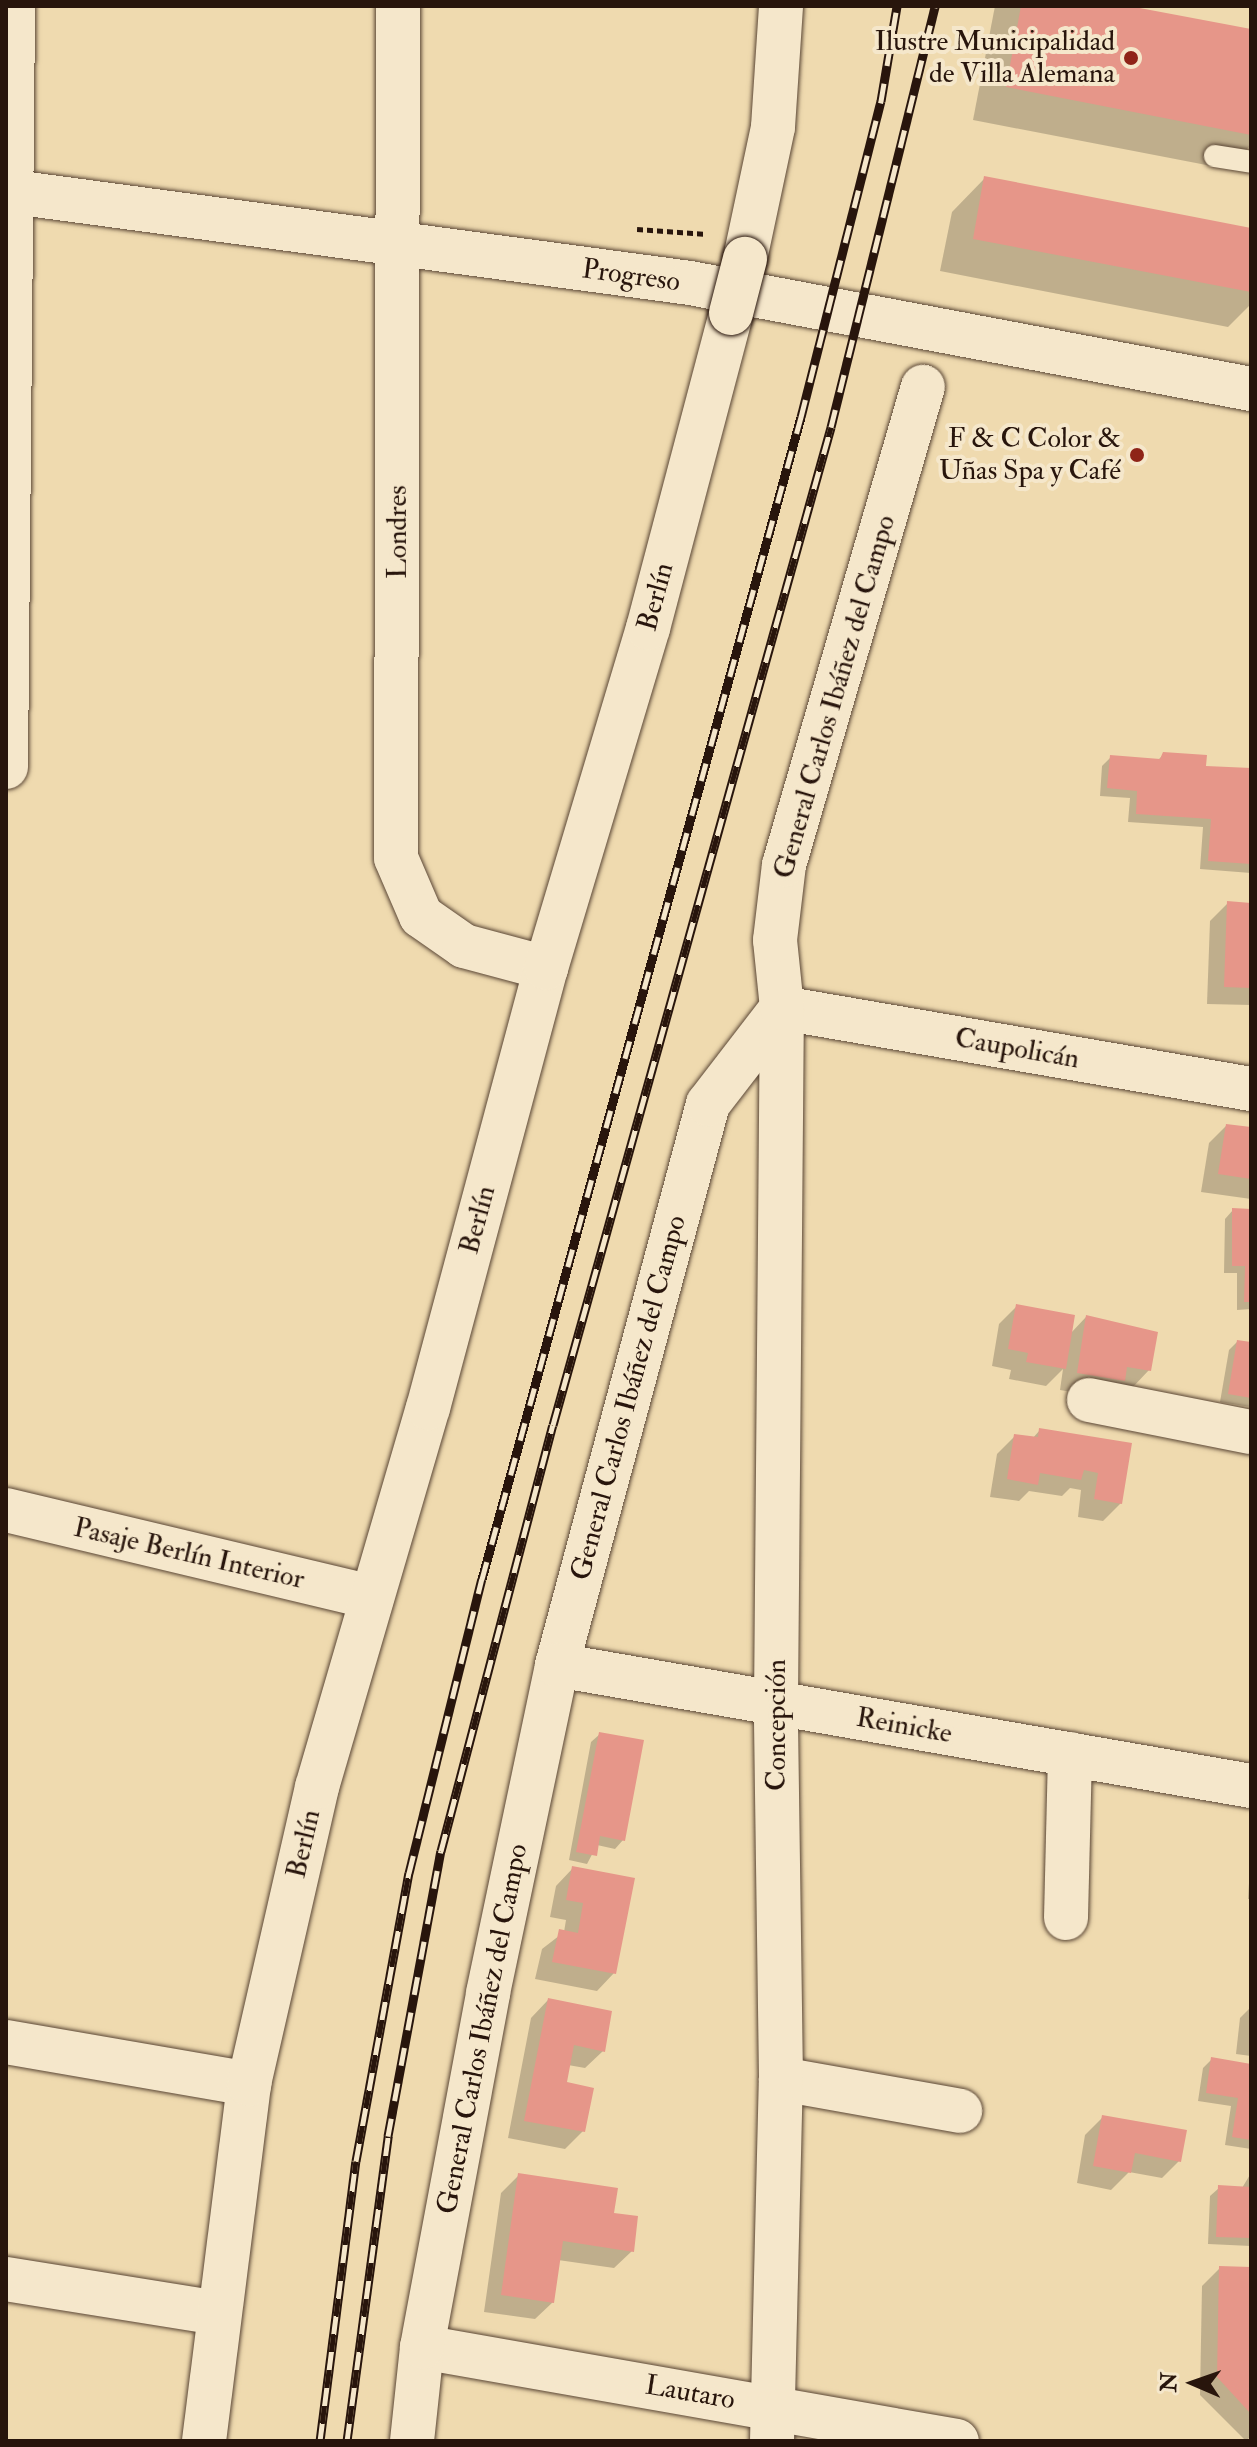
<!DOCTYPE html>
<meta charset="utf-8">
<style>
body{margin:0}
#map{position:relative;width:1257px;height:2447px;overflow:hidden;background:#efdaaf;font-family:"IM FELL Double Pica",serif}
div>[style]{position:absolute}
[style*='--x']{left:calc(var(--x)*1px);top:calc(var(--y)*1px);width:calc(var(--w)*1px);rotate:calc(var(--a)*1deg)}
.shadow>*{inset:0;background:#0003}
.building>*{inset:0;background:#e69689}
.path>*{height:5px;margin-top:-2.5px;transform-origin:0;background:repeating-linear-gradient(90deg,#28150c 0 6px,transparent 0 10px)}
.roads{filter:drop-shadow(0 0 2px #5a4635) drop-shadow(0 0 2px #5a4635)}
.service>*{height:22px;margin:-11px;padding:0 11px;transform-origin:11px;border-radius:11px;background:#f5e7cb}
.minor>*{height:44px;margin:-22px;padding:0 22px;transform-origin:22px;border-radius:22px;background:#f5e7cb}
.tertiary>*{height:44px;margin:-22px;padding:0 22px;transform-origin:22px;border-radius:22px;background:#f5e7cb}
.secondary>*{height:44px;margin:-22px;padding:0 22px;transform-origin:22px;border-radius:22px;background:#f5e7cb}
.rail>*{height:9px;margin-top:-4.5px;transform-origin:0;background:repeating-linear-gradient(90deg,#f5e7cb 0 18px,#28150c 0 36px);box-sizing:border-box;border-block:2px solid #28150c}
.bridges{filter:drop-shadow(0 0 2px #28150c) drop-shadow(0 0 2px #28150c)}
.secondary-bridge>*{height:44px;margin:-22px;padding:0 22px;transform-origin:22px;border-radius:22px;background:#f5e7cb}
.dots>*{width:22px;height:22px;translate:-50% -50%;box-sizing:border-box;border:4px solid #f5e7cb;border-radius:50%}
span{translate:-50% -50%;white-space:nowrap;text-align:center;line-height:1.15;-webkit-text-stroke:8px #f5e7cb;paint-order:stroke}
.poi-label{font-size:28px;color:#28150c}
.right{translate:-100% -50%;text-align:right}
.street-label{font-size:28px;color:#28150c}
.frame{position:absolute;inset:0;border:8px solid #28150c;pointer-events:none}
.north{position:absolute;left:1153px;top:2343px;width:80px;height:80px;-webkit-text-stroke:6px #f5e7cb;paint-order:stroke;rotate:272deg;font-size:22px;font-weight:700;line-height:32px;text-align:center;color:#28150c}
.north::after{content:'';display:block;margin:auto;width:28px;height:36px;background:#28150c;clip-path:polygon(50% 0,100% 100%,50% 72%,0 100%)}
</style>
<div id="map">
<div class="shadow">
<i style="clip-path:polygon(995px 6px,1119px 6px,1251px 31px,1251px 145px,1227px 169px,973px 120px)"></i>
<i style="clip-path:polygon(985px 178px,1251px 230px,1251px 304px,1228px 327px,940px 271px,952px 212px)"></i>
<i style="clip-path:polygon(1164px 754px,1204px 768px,1251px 770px,1251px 873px,1200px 869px,1203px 827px,1128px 822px,1130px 798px,1100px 796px,1102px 766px,1111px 757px,1157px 761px)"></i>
<i style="clip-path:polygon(1228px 903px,1251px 905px,1251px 1005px,1207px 1004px,1210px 921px)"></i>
<i style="clip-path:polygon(1226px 1126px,1251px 1129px,1251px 1199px,1201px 1192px,1209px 1143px)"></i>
<i style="clip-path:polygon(1233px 1210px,1251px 1211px,1251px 1309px,1237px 1310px,1237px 1273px,1224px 1273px,1225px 1219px)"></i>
<i style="clip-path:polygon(1017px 1306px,1070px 1334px,1086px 1317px,1149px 1370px,1132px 1388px,1105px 1398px,1060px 1390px,1063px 1369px,1046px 1386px,1009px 1379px,1011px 1370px,992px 1366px,999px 1324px)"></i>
<i style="clip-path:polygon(1237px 1342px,1251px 1344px,1251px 1407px,1220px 1402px,1229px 1350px)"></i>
<i style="clip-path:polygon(1040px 1430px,1129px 1444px,1121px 1503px,1103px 1521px,1078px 1517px,1081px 1490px,1070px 1488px,1062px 1496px,1029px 1491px,1019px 1501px,990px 1497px,997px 1454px,1015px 1436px,1032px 1439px)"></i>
<i style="clip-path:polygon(600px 1734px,623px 1840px,615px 1849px,597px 1845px,587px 1864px,569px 1860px,591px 1742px)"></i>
<i style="clip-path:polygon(1251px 1851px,1251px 1899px,1248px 1899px)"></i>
<i style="clip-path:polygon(573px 1868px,614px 1973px,597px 1991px,535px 1979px,542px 1949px,564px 1932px,566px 1920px,550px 1917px,556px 1886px)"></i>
<i style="clip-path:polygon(548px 2000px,603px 2051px,585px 2068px,568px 2065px,565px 2084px,583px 2131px,565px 2149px,508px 2138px,531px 2018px)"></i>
<i style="clip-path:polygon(1251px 2007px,1251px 2056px,1236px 2054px,1240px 2018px)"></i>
<i style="clip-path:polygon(1212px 2059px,1251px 2066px,1251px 2149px,1225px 2145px,1231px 2106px,1198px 2101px,1203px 2068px)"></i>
<i style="clip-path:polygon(1103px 2117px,1179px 2161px,1162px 2178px,1129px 2172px,1111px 2190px,1077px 2183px,1085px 2135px)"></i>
<i style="clip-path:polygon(1251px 2173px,1251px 2246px,1208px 2244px,1210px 2196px,1219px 2188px,1242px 2188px)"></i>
<i style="clip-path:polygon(519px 2175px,612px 2215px,632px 2251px,614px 2268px,558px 2260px,553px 2302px,535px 2319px,484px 2312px,501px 2193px)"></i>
<i style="clip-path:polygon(1220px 2268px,1251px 2269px,1251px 2436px,1246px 2441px,1200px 2395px,1202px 2286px)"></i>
</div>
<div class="building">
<i style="clip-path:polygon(1021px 6px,1129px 6px,1251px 29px,1251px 135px,1006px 87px)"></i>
<i style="clip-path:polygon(984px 176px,1251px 228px,1251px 292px,973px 239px)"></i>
<i style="clip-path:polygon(1163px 752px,1207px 755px,1206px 766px,1251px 768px,1251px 864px,1208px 861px,1211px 819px,1136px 814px,1137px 791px,1107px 788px,1110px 755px,1160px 759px)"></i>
<i style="clip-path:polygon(1227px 901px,1251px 903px,1251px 988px,1224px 987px)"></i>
<i style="clip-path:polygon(1226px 1124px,1251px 1127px,1251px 1179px,1218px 1174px)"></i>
<i style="clip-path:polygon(1232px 1208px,1251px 1209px,1251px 1302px,1244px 1302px,1245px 1266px,1232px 1266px)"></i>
<i style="clip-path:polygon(1016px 1304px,1075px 1315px,1066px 1369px,1026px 1362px,1028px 1353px,1008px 1349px)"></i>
<i style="clip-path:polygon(1086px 1315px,1158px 1332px,1151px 1371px,1127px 1367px,1125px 1381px,1077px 1373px)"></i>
<i style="clip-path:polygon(1237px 1340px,1251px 1342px,1251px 1398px,1228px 1394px)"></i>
<i style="clip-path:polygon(1039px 1428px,1132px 1443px,1122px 1504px,1094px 1499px,1098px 1473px,1084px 1470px,1081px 1480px,1040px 1473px,1038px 1485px,1007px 1479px,1014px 1434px,1038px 1437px)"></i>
<i style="clip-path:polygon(599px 1732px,644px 1740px,625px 1841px,600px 1836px,597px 1856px,576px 1852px)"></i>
<i style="clip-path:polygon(572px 1866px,635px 1878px,616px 1974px,552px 1962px,559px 1929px,578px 1933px,583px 1903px,566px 1900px)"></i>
<i style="clip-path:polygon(548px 1998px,612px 2011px,605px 2052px,574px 2045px,567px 2082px,594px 2088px,585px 2132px,524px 2121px)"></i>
<i style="clip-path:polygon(1211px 2057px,1251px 2064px,1251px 2140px,1232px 2137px,1238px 2098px,1206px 2093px)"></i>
<i style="clip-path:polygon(1102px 2115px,1187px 2130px,1181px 2162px,1135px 2153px,1131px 2173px,1093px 2166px)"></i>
<i style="clip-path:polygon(518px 2173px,618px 2188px,614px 2213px,638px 2216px,634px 2252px,563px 2241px,554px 2303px,501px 2295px)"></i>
<i style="clip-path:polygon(1218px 2185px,1251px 2187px,1251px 2238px,1216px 2237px)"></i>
<i style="clip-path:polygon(1219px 2266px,1251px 2267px,1251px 2414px,1217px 2377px)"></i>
</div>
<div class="path">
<i style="--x:637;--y:229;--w:70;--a:4.1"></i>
</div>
<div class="roads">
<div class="service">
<i style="--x:1215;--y:156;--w:36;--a:9"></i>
</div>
<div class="minor">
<i style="--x:398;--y:6;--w:852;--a:90.13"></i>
<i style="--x:396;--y:858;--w:63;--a:66.7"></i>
<i style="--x:421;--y:916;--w:52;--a:34.9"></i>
<i style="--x:464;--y:946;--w:85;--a:15"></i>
<i style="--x:6;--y:767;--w:761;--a:-89.47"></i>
<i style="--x:782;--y:1008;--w:476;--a:9.8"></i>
<i style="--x:1089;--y:1400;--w:165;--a:11.2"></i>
<i style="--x:6;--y:1510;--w:376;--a:13.4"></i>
<i style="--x:557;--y:1665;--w:581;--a:-74.94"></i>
<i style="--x:708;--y:1104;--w:121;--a:-52.4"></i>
<i style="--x:1066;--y:1918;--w:164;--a:-88.6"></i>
<i style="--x:6;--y:2042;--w:247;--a:9.8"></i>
<i style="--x:781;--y:2079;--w:182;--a:10.1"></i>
<i style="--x:6;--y:2279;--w:215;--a:9.1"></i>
<i style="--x:422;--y:2347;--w:543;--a:9.97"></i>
<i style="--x:772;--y:2441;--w:362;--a:-88.6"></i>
<i style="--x:781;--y:2079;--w:376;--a:-90.8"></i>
<i style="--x:776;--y:1703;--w:695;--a:-89.51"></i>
<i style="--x:782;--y:1008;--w:68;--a:-95.9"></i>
<i style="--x:775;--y:940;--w:76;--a:-83.2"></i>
<i style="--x:784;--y:865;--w:498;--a:-73.8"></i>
</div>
<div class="tertiary">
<i style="--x:6;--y:191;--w:690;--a:7.66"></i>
<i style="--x:690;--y:283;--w:571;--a:10.7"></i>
<i style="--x:412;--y:2441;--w:95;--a:-83.9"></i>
<i style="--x:422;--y:2347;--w:360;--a:-79.4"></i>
<i style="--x:488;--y:1993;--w:335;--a:-78.1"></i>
<i style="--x:557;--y:1665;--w:704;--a:9.89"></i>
</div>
<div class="secondary">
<i style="--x:745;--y:259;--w:135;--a:-78"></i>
<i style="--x:773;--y:127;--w:121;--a:-86.2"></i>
<i style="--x:204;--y:2441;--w:360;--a:-82.8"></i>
<i style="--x:249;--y:2084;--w:305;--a:-77.1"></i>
<i style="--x:317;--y:1787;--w:395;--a:-73.7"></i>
<i style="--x:428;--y:1408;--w:456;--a:-75"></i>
<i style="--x:546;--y:968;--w:355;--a:-73.3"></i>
<i style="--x:648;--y:628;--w:326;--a:-75.2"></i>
</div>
</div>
<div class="rail">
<i style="--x:320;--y:2441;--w:282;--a:-82.7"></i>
<i style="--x:356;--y:2161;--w:293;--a:-79.6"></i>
<i style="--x:409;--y:1873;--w:303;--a:-76.1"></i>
<i style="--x:482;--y:1579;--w:1205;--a:-74.65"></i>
<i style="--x:801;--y:417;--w:326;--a:-75.8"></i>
<i style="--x:881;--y:101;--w:96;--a:-80.4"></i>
<i style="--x:347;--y:2441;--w:308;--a:-82.3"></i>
<i style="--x:388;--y:2136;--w:290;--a:-79.5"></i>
<i style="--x:441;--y:1851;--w:440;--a:-75.3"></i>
<i style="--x:553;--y:1425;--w:1036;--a:-74.43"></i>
<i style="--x:831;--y:427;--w:434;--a:-76.1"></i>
</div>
<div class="bridges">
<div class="secondary-bridge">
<i style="--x:731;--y:313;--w:56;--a:-75.5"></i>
</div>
</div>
<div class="dots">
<i style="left:1131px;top:58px;background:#8f2418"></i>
<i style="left:1137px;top:455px;background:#8f2418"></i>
</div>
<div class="poi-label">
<span class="right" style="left:1115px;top:58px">Ilustre Municipalidad<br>de Villa Alemana</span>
<span class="right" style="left:1121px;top:455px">F &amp; C Color &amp;<br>Uñas Spa y Café</span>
</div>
<div class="street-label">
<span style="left:631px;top:276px;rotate:8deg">Progreso</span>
<span style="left:398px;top:532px;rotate:-90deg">Londres</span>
<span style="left:656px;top:597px;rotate:-75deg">Berlín</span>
<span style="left:835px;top:697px;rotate:-74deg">General Carlos Ibáñez del Campo</span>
<span style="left:1017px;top:1049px;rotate:10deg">Caupolicán</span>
<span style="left:478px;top:1220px;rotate:-75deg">Berlín</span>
<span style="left:629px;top:1398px;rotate:-75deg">General Carlos Ibáñez del Campo</span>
<span style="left:189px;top:1554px;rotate:13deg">Pasaje Berlín Interior</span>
<span style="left:777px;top:1725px;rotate:-90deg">Concepción</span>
<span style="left:904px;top:1726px;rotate:10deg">Reinicke</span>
<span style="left:304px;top:1844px;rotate:-77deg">Berlín</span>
<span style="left:483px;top:2029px;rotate:-79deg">General Carlos Ibáñez del Campo</span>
<span style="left:690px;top:2393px;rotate:10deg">Lautaro</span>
</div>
<div class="frame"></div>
<div class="north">N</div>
</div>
